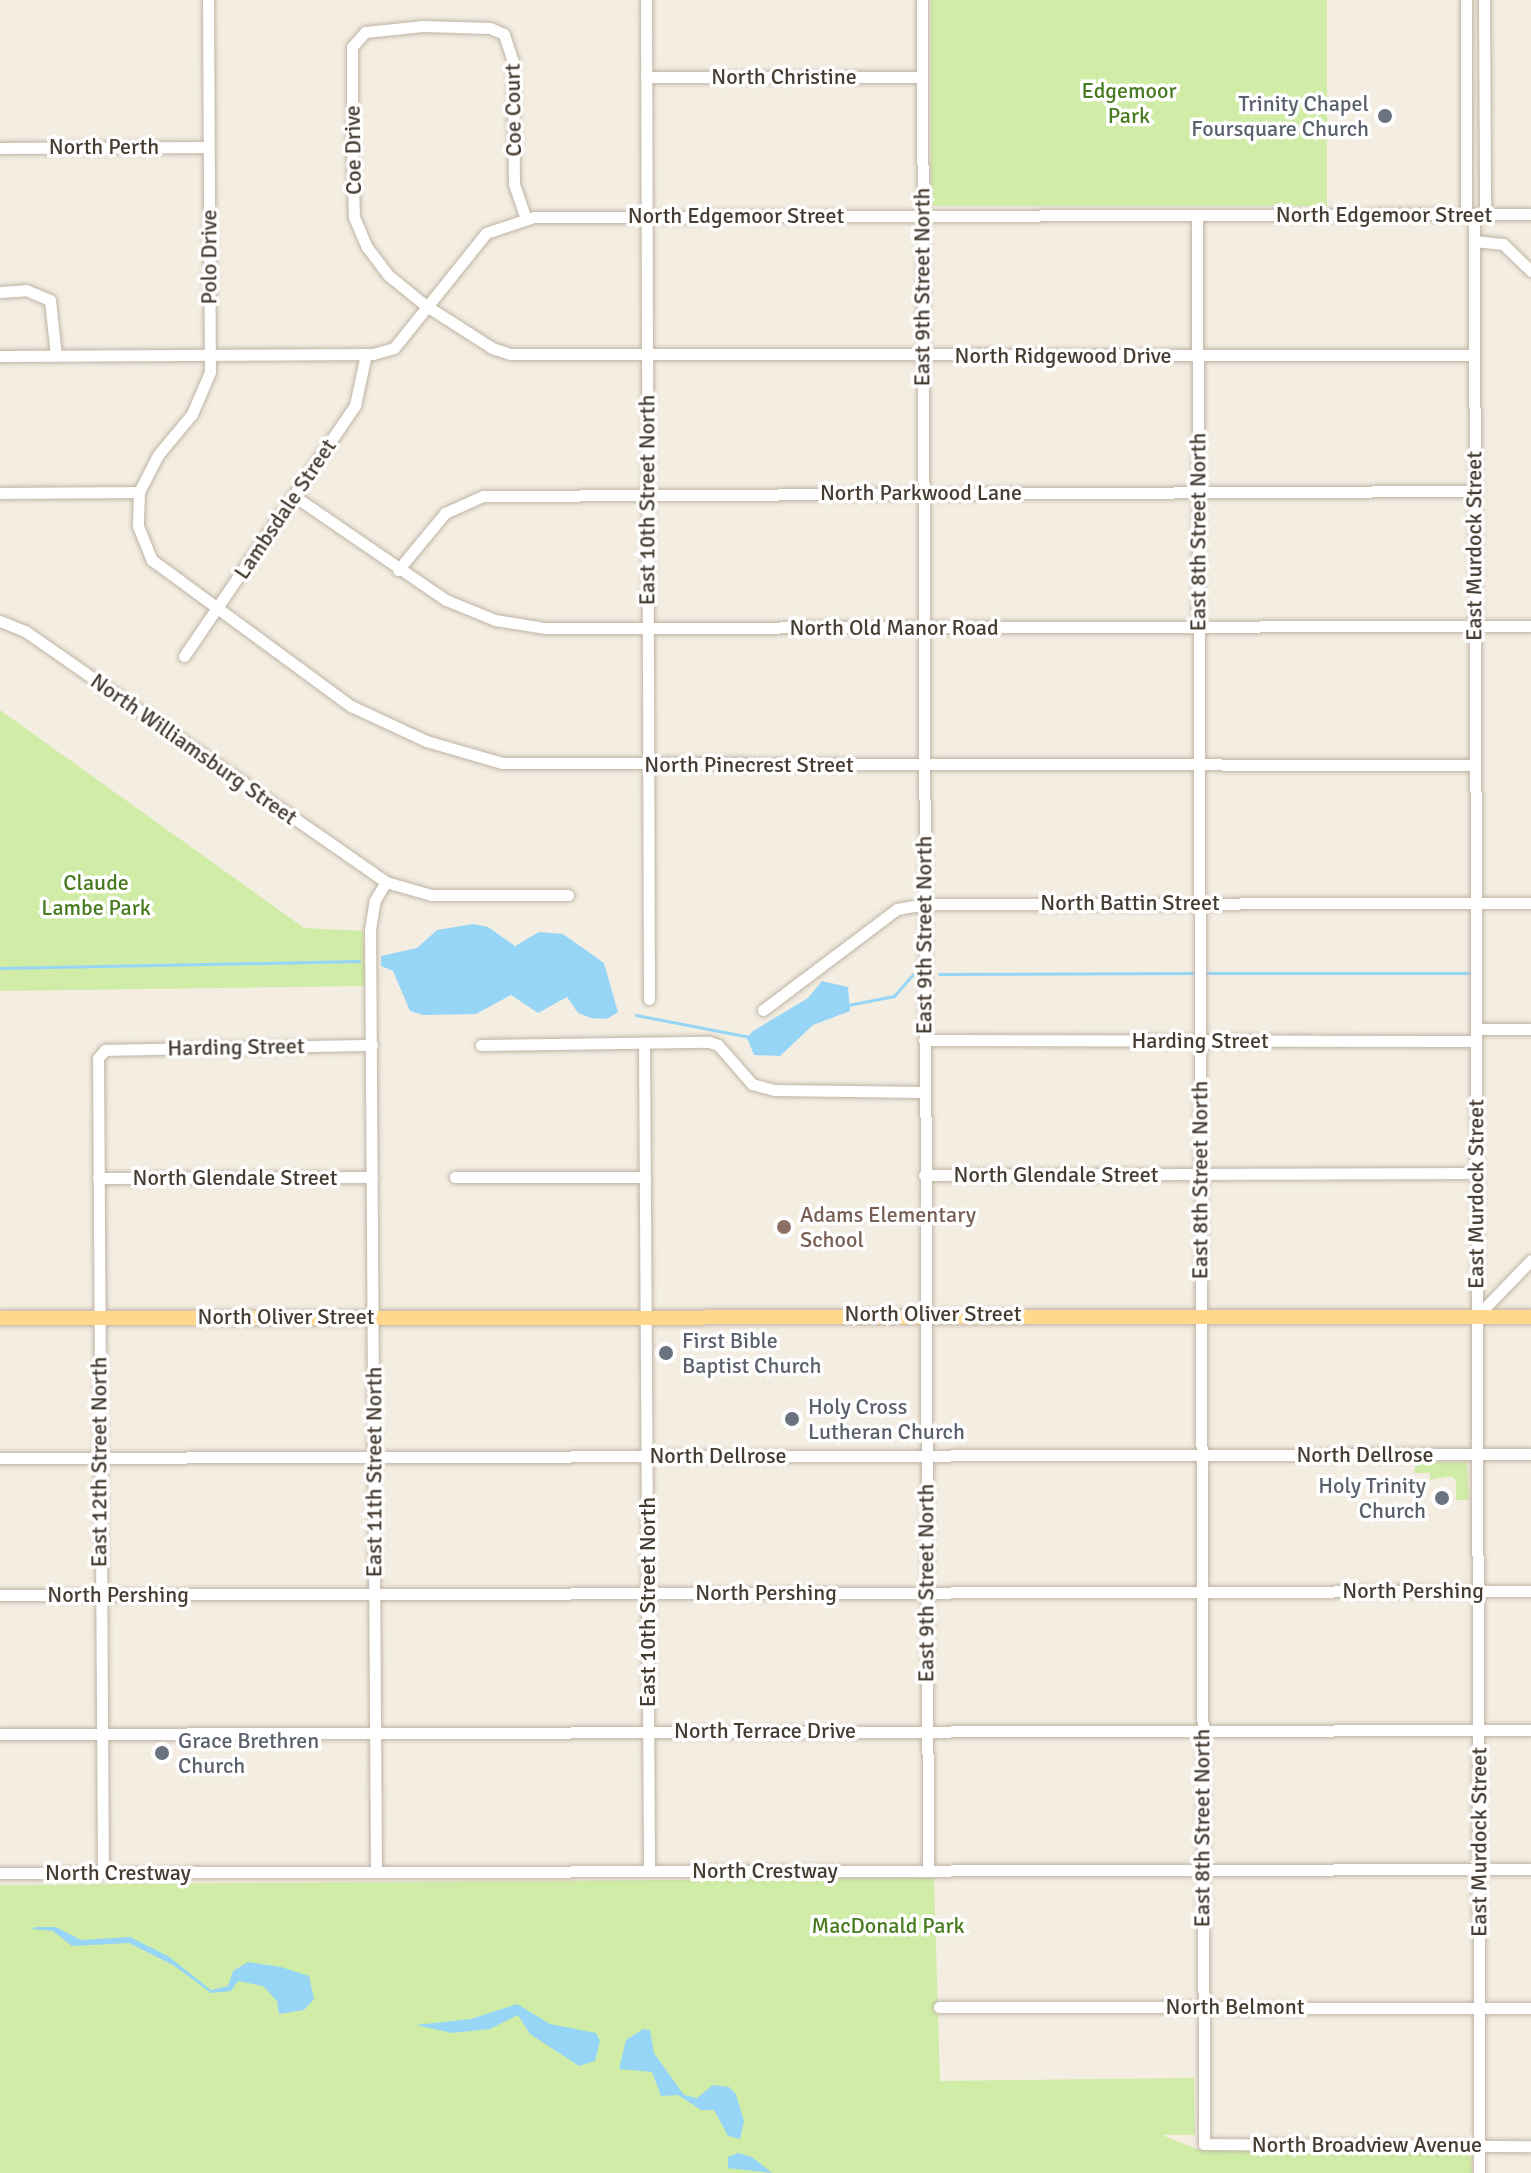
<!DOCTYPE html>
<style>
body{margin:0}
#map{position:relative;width:1531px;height:2173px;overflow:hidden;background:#f3ede2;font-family:Signika,sans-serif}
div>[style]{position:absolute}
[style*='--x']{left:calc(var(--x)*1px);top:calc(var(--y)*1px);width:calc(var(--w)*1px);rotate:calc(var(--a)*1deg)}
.green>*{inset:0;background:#d0eca6}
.water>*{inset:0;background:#97d5f7}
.stream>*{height:3px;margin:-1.5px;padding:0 1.5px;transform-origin:1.5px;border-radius:1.5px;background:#97d5f7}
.roads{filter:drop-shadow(0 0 2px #bfb4a4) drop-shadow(0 0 2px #bfb4a4)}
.minor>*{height:11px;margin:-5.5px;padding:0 5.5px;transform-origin:5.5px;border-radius:5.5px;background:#fff}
.major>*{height:14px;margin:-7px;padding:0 7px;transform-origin:7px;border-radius:7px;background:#ffd88e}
.dots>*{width:22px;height:22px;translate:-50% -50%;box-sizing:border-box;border:4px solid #fff;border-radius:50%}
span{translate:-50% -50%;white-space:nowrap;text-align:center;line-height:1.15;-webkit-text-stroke:7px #fff;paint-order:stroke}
.street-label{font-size:22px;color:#453c32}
.park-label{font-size:22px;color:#487b20}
.worship-label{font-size:22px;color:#5b616d}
.right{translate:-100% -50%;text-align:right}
.left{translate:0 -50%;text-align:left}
.education-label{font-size:22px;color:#785e54}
</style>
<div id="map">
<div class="green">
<i style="clip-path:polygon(931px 0,1327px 0,1327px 206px,931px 206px)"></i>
<i style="clip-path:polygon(0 710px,304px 928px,363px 931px,365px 986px,0 991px)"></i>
<i style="clip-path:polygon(1416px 1462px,1467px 1462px,1469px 1500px,1456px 1500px,1456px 1480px,1451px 1476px,1430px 1480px,1430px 1473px,1414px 1473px)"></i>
<i style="clip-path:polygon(934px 1878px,940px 2081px,1194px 2078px,1195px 2135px,1162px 2135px,1199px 2150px,1471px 2152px,1472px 2173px,0 2173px,0 1885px)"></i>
</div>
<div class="water">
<i style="clip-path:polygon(473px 924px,488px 927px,515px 946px,539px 932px,563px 934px,604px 963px,618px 1012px,607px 1019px,591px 1018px,578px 1013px,567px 997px,538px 1013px,511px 995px,476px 1014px,423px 1015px,410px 1011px,393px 971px,381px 966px,381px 956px,417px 948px,437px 930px)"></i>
<i style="clip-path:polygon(822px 981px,848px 987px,850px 1011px,813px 1025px,780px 1056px,754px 1055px,747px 1038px,753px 1031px,808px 998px)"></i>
<i style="clip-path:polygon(35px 1927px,56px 1927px,81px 1940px,130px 1937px,168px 1956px,211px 1990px,228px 1986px,233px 1971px,248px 1962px,281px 1967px,309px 1976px,314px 1999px,304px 2010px,279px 2014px,277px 2001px,263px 1986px,238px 1981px,231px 1991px,211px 1993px,173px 1965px,129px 1943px,72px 1946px,53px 1931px,32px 1929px)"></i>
<i style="clip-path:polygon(517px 2004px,550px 2024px,596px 2033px,600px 2041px,595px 2061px,579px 2066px,530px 2034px,518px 2015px,490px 2029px,452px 2033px,416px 2025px,471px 2019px)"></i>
<i style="clip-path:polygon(643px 2029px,650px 2030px,654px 2053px,684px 2095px,697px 2098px,713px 2085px,729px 2087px,736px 2094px,744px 2121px,740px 2139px,728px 2136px,714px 2110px,701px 2110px,678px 2095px,661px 2096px,652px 2072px,619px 2069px,626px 2040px)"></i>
<i style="clip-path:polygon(738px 2153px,752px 2157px,772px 2173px,728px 2168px,728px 2157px)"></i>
</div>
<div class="stream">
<i style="--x:0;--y:968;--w:359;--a:-1.1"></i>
<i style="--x:1203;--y:973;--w:268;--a:0"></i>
<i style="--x:939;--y:974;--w:256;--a:-0.2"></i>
<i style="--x:848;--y:1005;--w:47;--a:-11.1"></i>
<i style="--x:894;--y:996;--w:29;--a:-49"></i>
<i style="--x:636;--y:1015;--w:116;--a:10.9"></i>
</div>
<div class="roads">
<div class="minor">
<i style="--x:208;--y:0;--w:372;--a:89.7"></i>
<i style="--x:210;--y:372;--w:46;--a:113.2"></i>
<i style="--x:192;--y:414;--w:53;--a:129.7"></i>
<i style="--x:158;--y:455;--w:42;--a:117.2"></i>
<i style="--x:139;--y:492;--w:34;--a:92"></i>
<i style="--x:138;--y:526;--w:37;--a:68"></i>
<i style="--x:152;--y:560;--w:247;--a:36.3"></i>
<i style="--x:351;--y:706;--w:83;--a:25"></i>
<i style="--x:426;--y:741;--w:79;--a:16.1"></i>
<i style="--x:502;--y:763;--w:973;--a:0.12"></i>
<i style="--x:646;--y:0;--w:999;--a:89.83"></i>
<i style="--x:922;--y:0;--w:1870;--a:89.82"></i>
<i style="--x:1484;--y:0;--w:214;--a:89.7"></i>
<i style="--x:646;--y:77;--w:276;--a:0"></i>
<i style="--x:0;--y:148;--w:208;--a:-0.3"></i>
<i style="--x:1474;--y:214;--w:1959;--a:89.85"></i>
<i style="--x:1197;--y:215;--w:1929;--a:89.79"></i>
<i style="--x:1204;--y:2144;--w:327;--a:0.4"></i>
<i style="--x:1466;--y:215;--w:215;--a:-90"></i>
<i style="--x:526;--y:219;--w:37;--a:-109"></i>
<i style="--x:514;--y:184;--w:122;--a:-90.5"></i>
<i style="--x:513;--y:62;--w:29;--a:-108"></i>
<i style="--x:504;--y:34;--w:15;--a:-157"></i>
<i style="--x:490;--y:28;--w:67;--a:-178.3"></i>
<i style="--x:423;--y:26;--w:58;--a:174.1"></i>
<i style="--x:365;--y:32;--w:20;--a:131"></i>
<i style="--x:352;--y:47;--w:103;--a:90"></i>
<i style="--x:352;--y:150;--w:67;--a:88.3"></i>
<i style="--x:354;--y:217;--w:33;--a:67"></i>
<i style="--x:367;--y:247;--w:35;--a:53"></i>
<i style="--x:388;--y:275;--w:48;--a:39"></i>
<i style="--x:425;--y:305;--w:80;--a:32.7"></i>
<i style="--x:492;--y:348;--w:20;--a:18"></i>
<i style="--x:511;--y:354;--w:963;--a:0.06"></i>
<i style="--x:1474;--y:241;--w:29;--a:6"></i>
<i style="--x:1503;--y:244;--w:39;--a:44"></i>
<i style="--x:0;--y:292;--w:26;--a:-4"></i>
<i style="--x:26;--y:290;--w:26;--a:23"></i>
<i style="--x:50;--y:300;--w:56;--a:83.9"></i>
<i style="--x:0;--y:356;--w:373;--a:-0.3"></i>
<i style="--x:373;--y:354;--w:22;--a:-16"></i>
<i style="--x:394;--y:348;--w:147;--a:-51.3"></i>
<i style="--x:486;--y:233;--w:51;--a:-18.4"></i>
<i style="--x:534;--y:217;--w:997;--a:-0.17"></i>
<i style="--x:0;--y:493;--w:139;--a:-0.4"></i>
<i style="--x:294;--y:496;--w:184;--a:34.4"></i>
<i style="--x:446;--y:600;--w:53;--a:22.2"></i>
<i style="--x:495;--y:620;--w:51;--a:9.1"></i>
<i style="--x:545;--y:628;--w:986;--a:-0.12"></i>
<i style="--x:398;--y:570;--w:74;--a:-50.5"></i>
<i style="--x:445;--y:513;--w:42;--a:-24.1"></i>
<i style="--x:483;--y:496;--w:991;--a:-0.29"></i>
<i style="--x:0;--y:621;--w:27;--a:22"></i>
<i style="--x:25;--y:631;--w:440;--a:34.8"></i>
<i style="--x:386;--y:882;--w:47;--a:16.1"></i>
<i style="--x:431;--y:895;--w:137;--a:0"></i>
<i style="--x:184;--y:656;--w:304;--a:-55.7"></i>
<i style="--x:355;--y:405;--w:52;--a:-77.8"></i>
<i style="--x:763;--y:1010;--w:168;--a:-37"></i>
<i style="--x:897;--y:909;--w:27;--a:-10"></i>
<i style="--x:924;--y:904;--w:607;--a:-0.09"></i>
<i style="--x:1476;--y:1029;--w:55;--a:0"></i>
<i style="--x:924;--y:1040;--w:552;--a:0.1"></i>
<i style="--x:644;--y:1044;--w:827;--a:89.65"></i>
<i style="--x:481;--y:1045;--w:228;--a:-0.8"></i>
<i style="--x:709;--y:1042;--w:9;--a:18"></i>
<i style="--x:718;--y:1045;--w:52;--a:48.9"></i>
<i style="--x:752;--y:1084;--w:23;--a:15"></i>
<i style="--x:774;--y:1090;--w:150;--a:0.8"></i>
<i style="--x:924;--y:1175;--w:552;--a:-0.21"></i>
<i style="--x:455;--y:1177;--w:190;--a:0"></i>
<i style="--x:98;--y:1178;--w:274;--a:-0.2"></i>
<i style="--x:1476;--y:1317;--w:79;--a:-46"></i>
<i style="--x:0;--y:1458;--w:1531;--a:-0.15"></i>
<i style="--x:0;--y:1595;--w:1531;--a:-0.15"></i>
<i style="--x:0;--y:1734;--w:1531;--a:-0.15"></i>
<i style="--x:376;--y:1872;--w:942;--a:-90.36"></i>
<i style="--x:370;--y:930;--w:30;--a:-81"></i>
<i style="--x:375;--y:900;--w:21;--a:-59"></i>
<i style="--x:0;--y:1873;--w:1531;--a:-0.15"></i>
<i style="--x:103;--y:1873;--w:815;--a:-90.35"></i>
<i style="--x:98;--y:1058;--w:11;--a:-49"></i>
<i style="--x:105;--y:1050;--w:267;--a:-1.1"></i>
<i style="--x:939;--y:2007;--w:592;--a:0.1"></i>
</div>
<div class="major">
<i style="--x:0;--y:1318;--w:1531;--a:-0.04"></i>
</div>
</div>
<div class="dots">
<i style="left:1385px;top:116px;background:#6b7280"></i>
<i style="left:784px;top:1227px;background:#8d6e63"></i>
<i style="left:666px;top:1353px;background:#6b7280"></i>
<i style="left:792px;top:1419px;background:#6b7280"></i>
<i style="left:1442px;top:1498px;background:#6b7280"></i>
<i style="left:162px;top:1753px;background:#6b7280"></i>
</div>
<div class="street-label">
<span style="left:784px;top:77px">North Christine</span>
<span style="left:513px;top:110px;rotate:-91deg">Coe Court</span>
<span style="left:104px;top:147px">North Perth</span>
<span style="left:353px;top:150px;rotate:-91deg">Coe Drive</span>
<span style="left:1384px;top:215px">North Edgemoor Street</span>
<span style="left:736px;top:216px">North Edgemoor Street</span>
<span style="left:209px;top:257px;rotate:-90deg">Polo Drive</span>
<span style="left:922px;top:287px;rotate:-90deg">East 9th Street North</span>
<span style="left:1063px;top:356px">North Ridgewood Drive</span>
<span style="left:921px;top:493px">North Parkwood Lane</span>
<span style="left:647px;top:500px;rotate:-90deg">East 10th Street North</span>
<span style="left:285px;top:509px;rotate:-56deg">Lambsdale Street</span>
<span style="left:1198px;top:532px;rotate:-90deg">East 8th Street North</span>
<span style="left:1474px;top:546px;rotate:-90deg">East Murdock Street</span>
<span style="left:894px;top:628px">North Old Manor Road</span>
<span style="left:194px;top:749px;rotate:35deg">North Williamsburg Street</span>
<span style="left:749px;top:765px">North Pinecrest Street</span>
<span style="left:1130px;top:903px">North Battin Street</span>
<span style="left:924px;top:935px;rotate:-90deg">East 9th Street North</span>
<span style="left:1200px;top:1041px">Harding Street</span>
<span style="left:236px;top:1047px;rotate:-1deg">Harding Street</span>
<span style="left:1056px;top:1175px">North Glendale Street</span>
<span style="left:235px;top:1178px">North Glendale Street</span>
<span style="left:1200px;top:1180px;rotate:-90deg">East 8th Street North</span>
<span style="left:1476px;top:1194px;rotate:-90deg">East Murdock Street</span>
<span style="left:933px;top:1314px">North Oliver Street</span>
<span style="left:286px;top:1317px">North Oliver Street</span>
<span style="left:1365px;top:1455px">North Dellrose</span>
<span style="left:718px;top:1456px">North Dellrose</span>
<span style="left:99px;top:1462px;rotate:-90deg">East 12th Street North</span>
<span style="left:374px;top:1472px;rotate:-90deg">East 11th Street North</span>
<span style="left:926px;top:1583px;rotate:-90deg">East 9th Street North</span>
<span style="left:1413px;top:1591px">North Pershing</span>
<span style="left:766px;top:1593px">North Pershing</span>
<span style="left:118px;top:1595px">North Pershing</span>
<span style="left:648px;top:1602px;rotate:-90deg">East 10th Street North</span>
<span style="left:765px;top:1731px">North Terrace Drive</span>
<span style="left:1202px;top:1828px;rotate:-90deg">East 8th Street North</span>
<span style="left:1479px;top:1842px;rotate:-90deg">East Murdock Street</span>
<span style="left:765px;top:1871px">North Crestway</span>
<span style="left:118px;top:1873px">North Crestway</span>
<span style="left:1235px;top:2007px">North Belmont</span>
<span style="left:1367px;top:2145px">North Broadview Avenue</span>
</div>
<div class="park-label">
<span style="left:1129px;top:103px">Edgemoor<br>Park</span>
<span style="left:96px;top:895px">Claude<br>Lambe Park</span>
<span style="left:888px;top:1926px">MacDonald Park</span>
</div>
<div class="worship-label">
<span class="right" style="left:1369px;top:116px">Trinity Chapel<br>Foursquare Church</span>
<span class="left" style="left:682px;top:1353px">First Bible<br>Baptist Church</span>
<span class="left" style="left:808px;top:1419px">Holy Cross<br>Lutheran Church</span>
<span class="right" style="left:1426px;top:1498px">Holy Trinity<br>Church</span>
<span class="left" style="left:178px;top:1753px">Grace Brethren<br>Church</span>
</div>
<div class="education-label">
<span class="left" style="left:800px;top:1227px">Adams Elementary<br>School</span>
</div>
</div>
